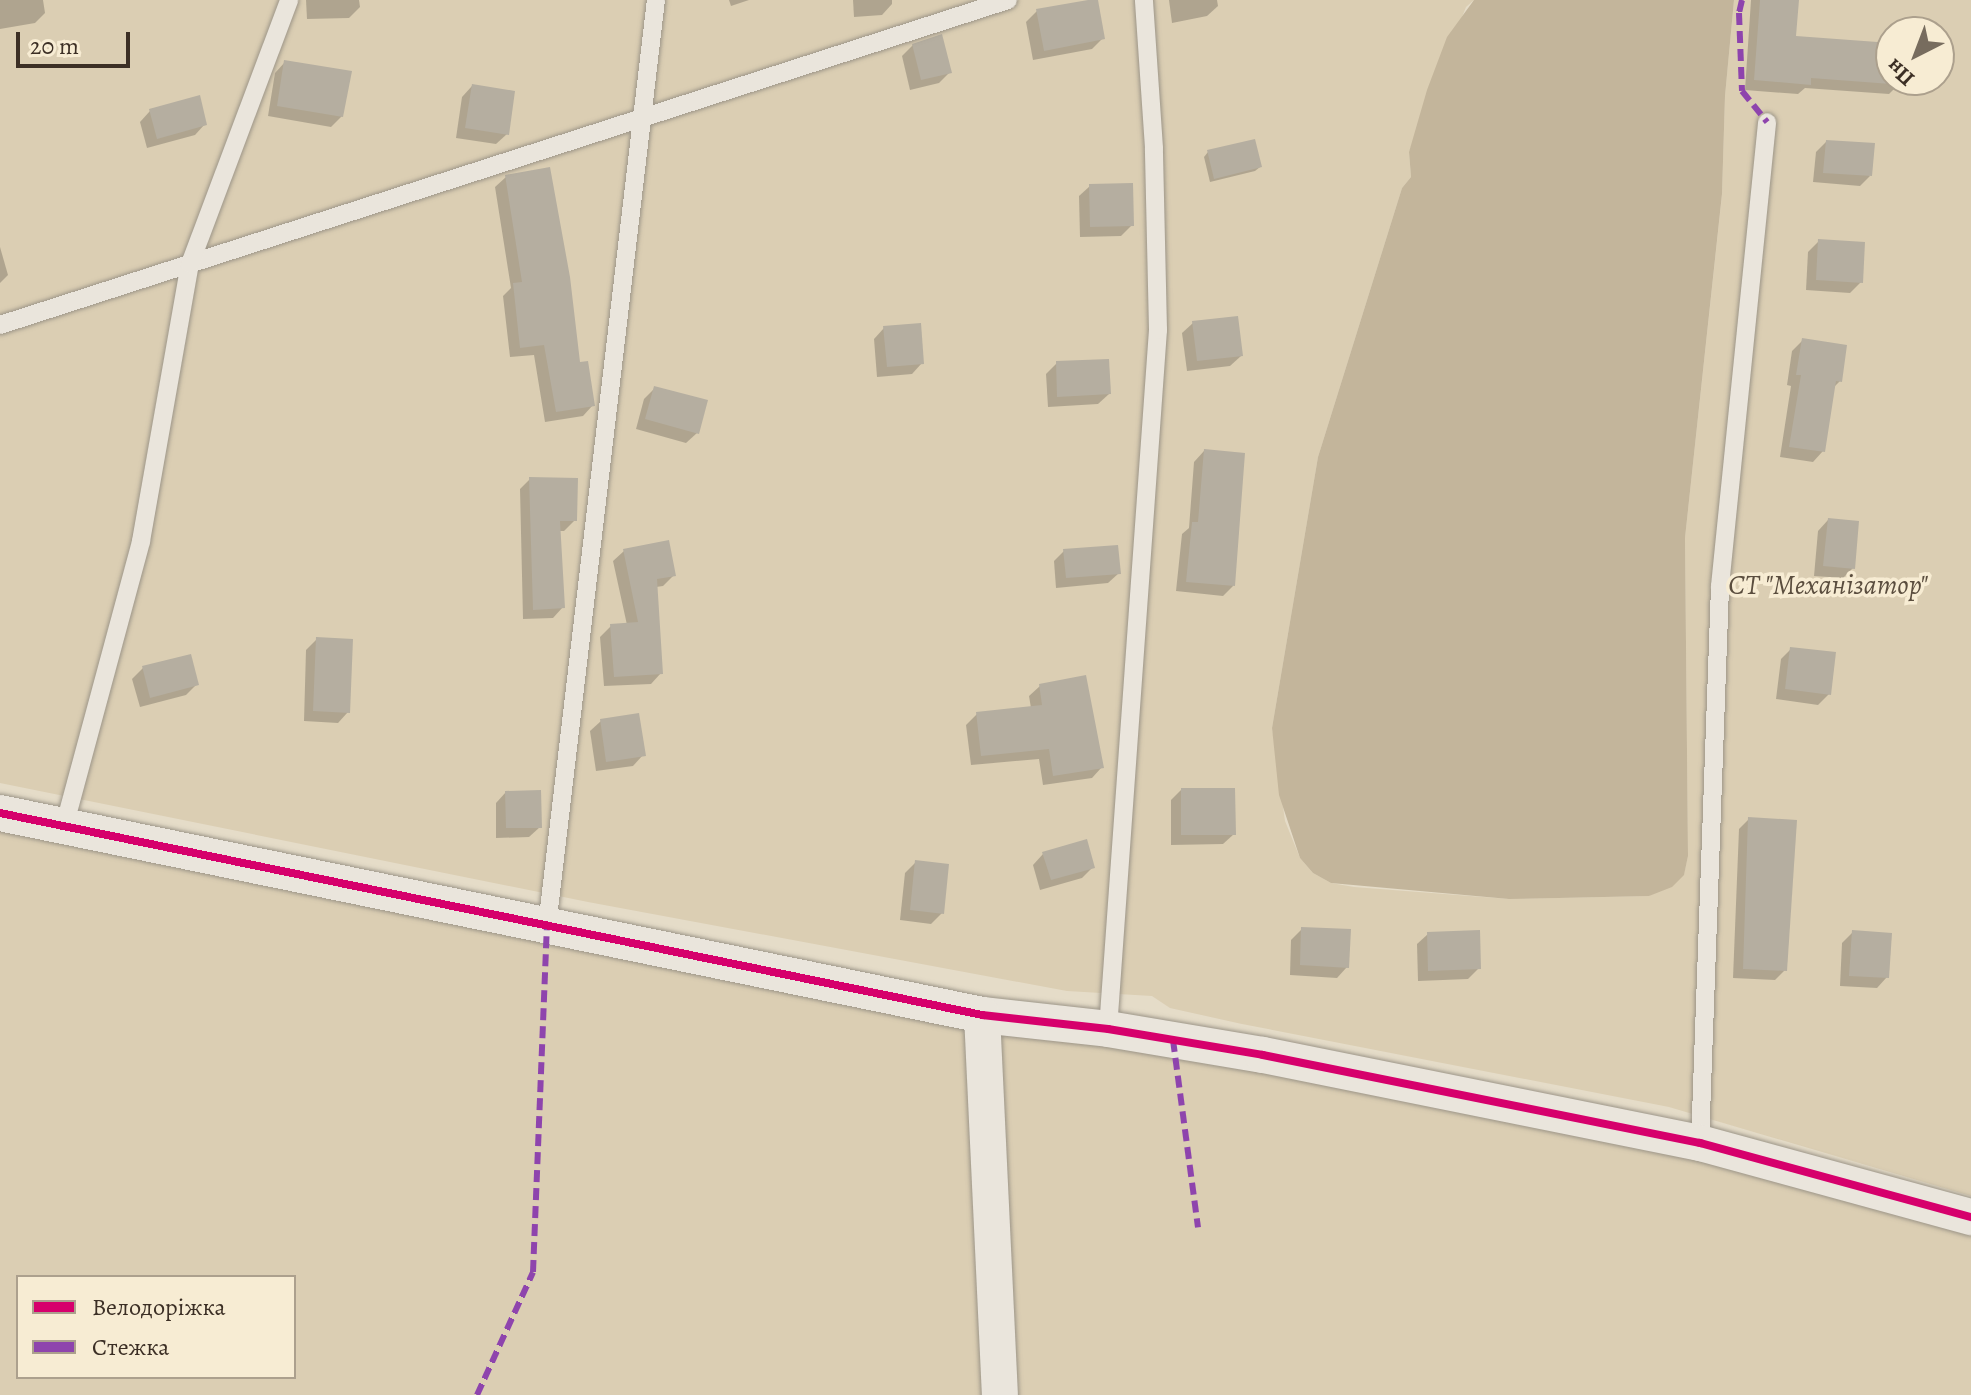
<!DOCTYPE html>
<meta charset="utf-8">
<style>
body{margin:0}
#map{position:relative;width:1971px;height:1395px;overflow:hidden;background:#e5dcc8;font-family:Alegreya,serif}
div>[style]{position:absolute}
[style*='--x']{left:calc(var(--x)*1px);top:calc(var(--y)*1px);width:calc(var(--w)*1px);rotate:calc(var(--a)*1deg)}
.green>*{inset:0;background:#dbceb3}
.water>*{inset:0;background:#c3b59b}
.shadow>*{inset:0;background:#0003}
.building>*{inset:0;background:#b5aea0}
.roads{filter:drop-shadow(0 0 2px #9c9588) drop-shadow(0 0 2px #9c9588)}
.lane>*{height:18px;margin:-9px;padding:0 9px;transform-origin:9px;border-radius:9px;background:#eae5dc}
.street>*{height:36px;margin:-18px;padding:0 18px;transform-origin:18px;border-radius:18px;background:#eae5dc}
.quiet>*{height:6px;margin-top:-3px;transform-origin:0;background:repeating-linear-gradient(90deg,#8e44ad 0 12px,transparent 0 18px)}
.cycleway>*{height:8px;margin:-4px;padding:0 4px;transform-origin:4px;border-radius:4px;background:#d6006c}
span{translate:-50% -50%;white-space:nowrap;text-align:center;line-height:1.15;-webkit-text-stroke:7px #f7ecd3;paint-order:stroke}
.park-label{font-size:28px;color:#5a4d3e;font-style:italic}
.legend{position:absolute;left:16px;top:1275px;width:280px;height:104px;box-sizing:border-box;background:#f7ecd3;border:2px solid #aca08d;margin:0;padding:10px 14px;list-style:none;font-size:24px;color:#3c2f25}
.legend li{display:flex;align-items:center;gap:16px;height:40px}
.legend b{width:40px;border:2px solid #aca08d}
.north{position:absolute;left:1875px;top:16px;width:80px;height:80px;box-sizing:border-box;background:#f7ecd3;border:2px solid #aca08d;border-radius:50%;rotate:222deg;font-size:22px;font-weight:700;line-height:32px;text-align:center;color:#3c2f25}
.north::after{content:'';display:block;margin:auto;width:28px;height:36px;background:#776c5e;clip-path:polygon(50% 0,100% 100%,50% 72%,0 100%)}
.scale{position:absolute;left:16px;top:32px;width:114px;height:36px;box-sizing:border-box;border:4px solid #3c2f25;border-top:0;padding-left:10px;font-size:24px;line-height:28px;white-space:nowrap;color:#3c2f25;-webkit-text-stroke:6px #f7ecd3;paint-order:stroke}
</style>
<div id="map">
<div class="green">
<i style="clip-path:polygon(evenodd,0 0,1474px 0,1466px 7px,1409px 152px,1411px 177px,1402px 188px,1318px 457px,1272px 728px,1285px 821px,1300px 858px,1313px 873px,1331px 883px,1354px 887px,1509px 899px,1649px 896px,1684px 874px,1688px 856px,1685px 538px,1722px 195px,1725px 96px,1734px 0,1971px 0,1971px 1196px,1669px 1107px,1242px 1024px,1170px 1008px,1152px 996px,1067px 991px,588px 902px,0 783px,0 0,1891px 32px,1939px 32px,1939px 80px,1891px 80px,1891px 32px)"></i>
<i style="clip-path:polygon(evenodd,0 813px,1108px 1029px,1971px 1217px,1971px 1395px,0 1395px,0 813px,18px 1277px,294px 1277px,294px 1377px,18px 1377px,18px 1277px)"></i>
</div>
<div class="water">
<i style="clip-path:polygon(1474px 0,1734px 0,1725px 96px,1722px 194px,1685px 538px,1688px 856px,1684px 875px,1672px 887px,1649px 896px,1509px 899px,1331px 883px,1313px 873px,1300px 858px,1279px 795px,1272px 728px,1318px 457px,1402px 188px,1411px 177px,1409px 152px,1427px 90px,1447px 37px)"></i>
</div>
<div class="shadow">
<i style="clip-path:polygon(0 0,43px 0,45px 13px,35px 23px,0 29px)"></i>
<i style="clip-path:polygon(306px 0,359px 0,360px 7px,349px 18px,307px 19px)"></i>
<i style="clip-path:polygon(729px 0,749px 0,731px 6px)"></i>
<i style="clip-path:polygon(853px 0,892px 0,892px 4px,882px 15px,854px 17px)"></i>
<i style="clip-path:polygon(1169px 0,1217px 0,1218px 6px,1207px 16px,1172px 23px)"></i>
<i style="clip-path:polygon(1751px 0,1797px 0,1794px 38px,1891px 45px,1891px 80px,1900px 80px,1899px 84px,1889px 94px,1805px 88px,1798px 94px,1745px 90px)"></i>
<i style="clip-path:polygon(1037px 11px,1103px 38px,1092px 49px,1033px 60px,1026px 22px)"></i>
<i style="clip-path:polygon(913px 45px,950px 72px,939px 83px,910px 90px,902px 56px)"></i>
<i style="clip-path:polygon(285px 62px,342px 116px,331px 127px,268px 116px,275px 73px)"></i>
<i style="clip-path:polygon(472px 86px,507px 134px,496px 144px,456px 138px,462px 97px)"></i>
<i style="clip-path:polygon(150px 111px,205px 124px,195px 135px,147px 148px,140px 122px)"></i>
<i style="clip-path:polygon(1826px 142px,1870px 176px,1860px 186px,1813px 182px,1816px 152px)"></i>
<i style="clip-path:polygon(1208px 152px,1260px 167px,1255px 171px,1210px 182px,1204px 157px)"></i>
<i style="clip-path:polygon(506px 177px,593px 405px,583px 416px,545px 422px,534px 355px,510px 357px,503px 296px,511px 288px,495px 187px)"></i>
<i style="clip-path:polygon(1090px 186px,1132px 225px,1121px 236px,1080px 237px,1079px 196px)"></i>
<i style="clip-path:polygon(1819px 241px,1861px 282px,1850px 293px,1806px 290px,1808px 252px)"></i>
<i style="clip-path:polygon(0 247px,8px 275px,0 283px)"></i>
<i style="clip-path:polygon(1193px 323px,1241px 356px,1230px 366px,1187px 371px,1182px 333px)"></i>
<i style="clip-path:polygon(884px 328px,922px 363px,912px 374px,877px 377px,874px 339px)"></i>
<i style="clip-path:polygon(1803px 340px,1840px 381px,1833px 388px,1823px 451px,1813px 462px,1780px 457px,1791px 386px,1787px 385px,1792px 351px)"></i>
<i style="clip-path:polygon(1057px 363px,1109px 394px,1098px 404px,1048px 407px,1046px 374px)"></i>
<i style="clip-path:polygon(655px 388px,697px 433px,686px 443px,636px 429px,644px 399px)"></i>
<i style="clip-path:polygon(1204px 451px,1233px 586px,1223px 596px,1176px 591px,1182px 534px,1189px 528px,1194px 462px)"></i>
<i style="clip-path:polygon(530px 479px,575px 520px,564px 531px,559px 531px,563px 607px,553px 618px,523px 619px,520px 489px)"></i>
<i style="clip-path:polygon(1828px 520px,1853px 568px,1843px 578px,1814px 576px,1818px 531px)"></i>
<i style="clip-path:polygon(624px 551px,674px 575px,663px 586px,656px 587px,661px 673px,651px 684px,604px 686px,600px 637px,611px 626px,627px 625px,613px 561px)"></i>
<i style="clip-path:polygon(1064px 551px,1119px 573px,1108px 583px,1056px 588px,1054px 561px)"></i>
<i style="clip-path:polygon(317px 639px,348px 712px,338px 723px,304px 721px,306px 650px)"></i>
<i style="clip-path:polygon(1791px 649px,1829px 694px,1818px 705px,1776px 699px,1781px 659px)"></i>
<i style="clip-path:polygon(143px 668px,197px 684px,186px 695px,140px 707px,132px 679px)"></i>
<i style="clip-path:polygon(1040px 686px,1102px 767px,1092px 778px,1043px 785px,1039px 759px,971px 765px,966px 725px,977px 714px,1031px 708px,1029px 696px)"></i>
<i style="clip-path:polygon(601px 721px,643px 755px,633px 766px,596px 771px,590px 731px)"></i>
<i style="clip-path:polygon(1181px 790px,1234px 834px,1223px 844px,1171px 845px,1171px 800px)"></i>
<i style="clip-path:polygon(506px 792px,540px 827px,529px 837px,496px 838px,496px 803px)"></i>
<i style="clip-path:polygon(1749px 819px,1785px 970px,1775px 980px,1733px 978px,1739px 829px)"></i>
<i style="clip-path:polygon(1043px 854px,1093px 867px,1082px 878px,1040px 890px,1033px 865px)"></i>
<i style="clip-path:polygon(916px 862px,942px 913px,931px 924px,900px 920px,905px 873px)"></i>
<i style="clip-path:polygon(1302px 929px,1347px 967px,1337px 978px,1290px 975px,1291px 940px)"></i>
<i style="clip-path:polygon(1853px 932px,1887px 977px,1877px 988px,1840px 986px,1842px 943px)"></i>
<i style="clip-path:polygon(1428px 934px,1479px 968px,1468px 979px,1418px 981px,1417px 944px)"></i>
</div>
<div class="building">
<i style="clip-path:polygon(1088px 0,1098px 0,1105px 39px,1044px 51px,1036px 9px)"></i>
<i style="clip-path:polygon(1760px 0,1799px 0,1796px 36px,1891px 43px,1891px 84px,1811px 78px,1811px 85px,1754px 80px)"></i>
<i style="clip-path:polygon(942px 34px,952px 73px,921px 80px,912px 44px)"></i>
<i style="clip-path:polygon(284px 60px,352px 71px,343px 117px,277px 106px)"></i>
<i style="clip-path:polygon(472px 84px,515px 91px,509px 135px,465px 128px)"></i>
<i style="clip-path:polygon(200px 95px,207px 125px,157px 139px,149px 109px)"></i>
<i style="clip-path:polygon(1255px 139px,1262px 167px,1214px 179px,1207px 150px)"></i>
<i style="clip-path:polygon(1826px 140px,1875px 143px,1872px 176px,1823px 173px)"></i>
<i style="clip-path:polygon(550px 167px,570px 277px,580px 362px,588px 361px,595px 406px,556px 412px,544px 345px,520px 348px,513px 283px,522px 282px,505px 175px)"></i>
<i style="clip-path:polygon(1133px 183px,1134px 226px,1090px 227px,1089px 184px)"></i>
<i style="clip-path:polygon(1818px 239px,1865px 242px,1863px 283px,1816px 280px)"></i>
<i style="clip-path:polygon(1238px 316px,1243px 356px,1197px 361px,1192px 321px)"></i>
<i style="clip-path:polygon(921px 323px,924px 364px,887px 367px,883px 326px)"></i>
<i style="clip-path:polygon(1802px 338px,1847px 345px,1842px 382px,1836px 381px,1825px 452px,1789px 447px,1801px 375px,1796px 375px)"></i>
<i style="clip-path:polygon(1109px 359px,1111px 394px,1057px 397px,1056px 361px)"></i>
<i style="clip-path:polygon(654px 386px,708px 400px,699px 434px,645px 419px)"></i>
<i style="clip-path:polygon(1204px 449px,1245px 453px,1235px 586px,1186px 582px,1192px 522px,1198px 522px)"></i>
<i style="clip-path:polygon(529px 477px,578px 478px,577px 521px,560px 521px,565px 608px,533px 610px)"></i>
<i style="clip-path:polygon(1828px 518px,1859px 521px,1855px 569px,1823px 566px)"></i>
<i style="clip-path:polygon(669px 540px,676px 576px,657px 579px,663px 674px,614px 677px,610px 624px,638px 622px,623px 549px)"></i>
<i style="clip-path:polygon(1118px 545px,1121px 574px,1066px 578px,1063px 549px)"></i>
<i style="clip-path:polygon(316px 637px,353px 639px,350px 713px,313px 711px)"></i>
<i style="clip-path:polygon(1790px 647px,1836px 652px,1831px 695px,1785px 689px)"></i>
<i style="clip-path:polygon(191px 654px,199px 685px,150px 698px,142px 666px)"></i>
<i style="clip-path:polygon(1086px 675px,1104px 768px,1053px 776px,1049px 749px,981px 756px,976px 712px,1042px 705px,1039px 684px)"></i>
<i style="clip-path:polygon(639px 713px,646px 756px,606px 762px,600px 719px)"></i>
<i style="clip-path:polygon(1181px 788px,1235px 788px,1236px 835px,1181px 835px)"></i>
<i style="clip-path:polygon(541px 790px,542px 828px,506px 828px,505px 791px)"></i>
<i style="clip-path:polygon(1748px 817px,1797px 820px,1787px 971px,1743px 969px)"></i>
<i style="clip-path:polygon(1087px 839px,1095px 868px,1051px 880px,1042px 852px)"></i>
<i style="clip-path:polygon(915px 860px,949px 864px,944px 914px,910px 910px)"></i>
<i style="clip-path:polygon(1301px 927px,1351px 929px,1349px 968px,1300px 965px)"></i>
<i style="clip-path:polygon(1480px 930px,1481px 969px,1428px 971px,1427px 932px)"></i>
<i style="clip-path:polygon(1852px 930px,1892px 933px,1889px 978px,1849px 976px)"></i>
</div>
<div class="roads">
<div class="lane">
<i style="--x:0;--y:325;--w:1059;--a:-17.87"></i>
<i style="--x:64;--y:827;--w:296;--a:-74.9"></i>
<i style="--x:141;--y:541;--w:281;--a:-80"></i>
<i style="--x:190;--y:264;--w:282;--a:-69.4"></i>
<i style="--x:547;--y:926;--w:932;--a:-83.29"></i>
<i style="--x:1108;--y:1029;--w:701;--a:-85.91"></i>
<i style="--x:1158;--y:330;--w:182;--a:-91.3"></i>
<i style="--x:1154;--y:148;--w:148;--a:-93.9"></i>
<i style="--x:1700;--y:1143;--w:557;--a:-87.94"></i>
<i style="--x:1720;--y:586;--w:466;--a:-84.2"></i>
</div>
<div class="street">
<i style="--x:0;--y:813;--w:1003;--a:11.62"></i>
<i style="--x:982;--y:1015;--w:127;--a:6.3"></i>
<i style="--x:1108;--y:1029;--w:157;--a:9.5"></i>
<i style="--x:1263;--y:1055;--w:446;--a:11.4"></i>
<i style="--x:1700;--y:1143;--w:281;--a:15.3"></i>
<i style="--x:982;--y:1015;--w:380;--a:87.3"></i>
</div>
</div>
<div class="quiet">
<i style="--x:1742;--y:0;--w:13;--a:103"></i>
<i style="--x:1739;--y:13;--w:78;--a:87.8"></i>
<i style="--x:1742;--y:91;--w:40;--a:51"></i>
<i style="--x:1173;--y:1040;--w:189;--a:82.4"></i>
<i style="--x:477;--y:1395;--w:135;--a:-65.5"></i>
<i style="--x:533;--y:1272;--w:346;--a:-87.7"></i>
</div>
<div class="cycleway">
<i style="--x:0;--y:813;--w:1003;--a:11.62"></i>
<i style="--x:982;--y:1015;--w:127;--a:6.3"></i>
<i style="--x:1108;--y:1029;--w:157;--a:9.5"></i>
<i style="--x:1263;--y:1055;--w:446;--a:11.4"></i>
<i style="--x:1700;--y:1143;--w:281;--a:15.3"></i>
</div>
<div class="park-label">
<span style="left:1828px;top:585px">СТ "Механізатор"</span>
</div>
<ul class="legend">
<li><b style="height:10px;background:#d6006c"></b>Велодоріжка</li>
<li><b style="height:10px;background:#8e44ad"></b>Стежка</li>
</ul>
<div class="north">Пн</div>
<div class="scale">20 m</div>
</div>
